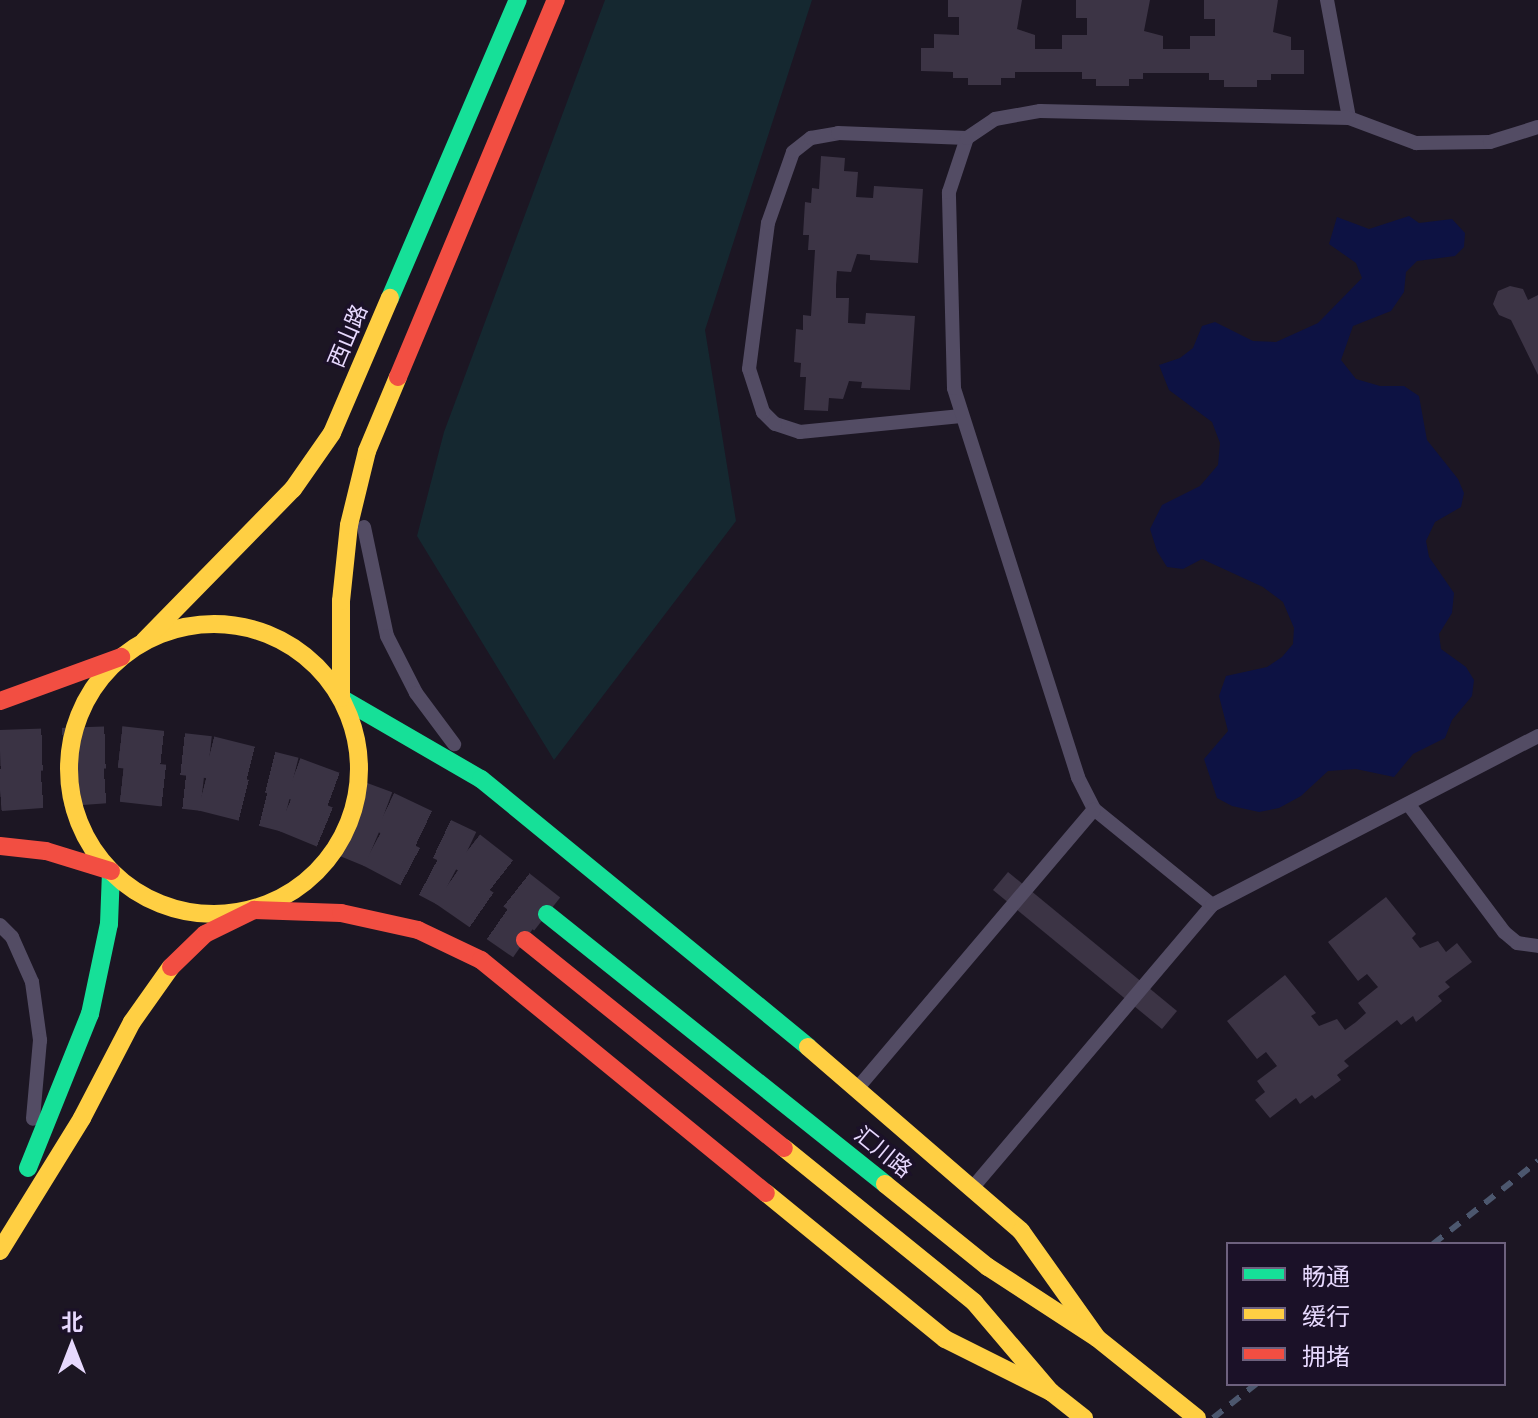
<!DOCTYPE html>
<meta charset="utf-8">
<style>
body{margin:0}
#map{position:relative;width:1538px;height:1418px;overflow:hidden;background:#1c1623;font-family:Mulish,"Noto Sans SC",sans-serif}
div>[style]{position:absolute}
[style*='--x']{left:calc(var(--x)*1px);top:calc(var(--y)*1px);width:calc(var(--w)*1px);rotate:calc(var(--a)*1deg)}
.green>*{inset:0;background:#152830}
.water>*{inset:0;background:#0d1243}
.building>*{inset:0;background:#3c3445}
.primary-tunnel>*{height:42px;margin-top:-21px;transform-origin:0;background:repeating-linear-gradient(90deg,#3a3344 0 42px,transparent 0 63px)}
.lane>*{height:14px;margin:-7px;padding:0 7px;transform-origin:7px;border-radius:7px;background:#534c64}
.fast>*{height:18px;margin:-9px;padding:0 9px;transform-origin:9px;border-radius:9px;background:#16e098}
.slow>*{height:18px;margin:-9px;padding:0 9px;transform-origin:9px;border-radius:9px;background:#ffcf43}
.slow>.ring{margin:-9px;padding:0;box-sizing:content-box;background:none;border:18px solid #ffcf43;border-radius:50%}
.jam>*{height:18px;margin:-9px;padding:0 9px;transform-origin:9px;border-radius:9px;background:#f24e42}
.rail>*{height:6px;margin-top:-3px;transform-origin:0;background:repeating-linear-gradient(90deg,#4c576e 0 12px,transparent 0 22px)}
span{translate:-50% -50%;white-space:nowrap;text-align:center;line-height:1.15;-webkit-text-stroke:6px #1b1128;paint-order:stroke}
.street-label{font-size:22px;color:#e7d9fe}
.legend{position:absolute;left:1226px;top:1242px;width:280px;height:144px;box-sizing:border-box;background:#1b1128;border:2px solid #6d617e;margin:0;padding:10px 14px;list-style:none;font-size:24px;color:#e7d9fe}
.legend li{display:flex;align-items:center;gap:16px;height:40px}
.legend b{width:40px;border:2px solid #6d617e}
.north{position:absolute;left:32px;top:1306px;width:80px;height:80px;-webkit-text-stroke:6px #1b1128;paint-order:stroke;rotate:0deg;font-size:22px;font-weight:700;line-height:32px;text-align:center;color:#e7d9fe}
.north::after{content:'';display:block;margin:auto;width:28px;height:36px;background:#e7d9fe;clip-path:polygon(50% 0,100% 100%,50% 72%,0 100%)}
</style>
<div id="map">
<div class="green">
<i style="clip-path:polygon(605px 0,812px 0,705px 330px,736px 521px,554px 760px,417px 536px,444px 432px)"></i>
</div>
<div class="water">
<i style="clip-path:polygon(1409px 216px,1419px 223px,1452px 219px,1465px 233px,1464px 247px,1455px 256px,1417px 261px,1406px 272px,1404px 292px,1391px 311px,1353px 326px,1341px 360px,1356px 379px,1380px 386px,1404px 386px,1419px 396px,1427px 440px,1458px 479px,1464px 493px,1461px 507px,1435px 522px,1426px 541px,1429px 557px,1454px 593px,1452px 613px,1439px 634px,1441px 649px,1466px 667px,1474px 680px,1472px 696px,1452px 720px,1445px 738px,1413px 754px,1394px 777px,1356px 769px,1328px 771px,1301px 796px,1279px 808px,1259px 812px,1232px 806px,1217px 798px,1204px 759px,1228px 731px,1219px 696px,1226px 676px,1267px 667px,1282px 657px,1293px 644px,1294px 628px,1283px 602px,1263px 587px,1202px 559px,1183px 569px,1167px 567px,1157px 551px,1150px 529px,1162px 505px,1200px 486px,1218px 465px,1220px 443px,1212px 422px,1169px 390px,1159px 365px,1180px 358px,1193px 348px,1202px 326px,1215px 322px,1253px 341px,1276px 342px,1318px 323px,1362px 278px,1356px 263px,1329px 244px,1337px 217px,1369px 229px)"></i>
</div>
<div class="building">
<i style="clip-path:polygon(948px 0,1022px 0,1017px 29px,1035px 35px,1035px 49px,1062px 49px,1062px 35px,1087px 35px,1087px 18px,1076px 18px,1076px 0,1150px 0,1144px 31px,1163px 36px,1163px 49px,1190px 49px,1190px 36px,1215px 36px,1215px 19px,1204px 19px,1204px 0,1278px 0,1273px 32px,1291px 37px,1291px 50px,1304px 50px,1304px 74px,1271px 74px,1271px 80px,1257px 80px,1257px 87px,1224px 87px,1224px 80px,1209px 80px,1209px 73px,1143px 73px,1143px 79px,1129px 79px,1129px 86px,1096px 86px,1096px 79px,1082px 79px,1082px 72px,1015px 72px,1015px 78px,1001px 78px,1001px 85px,968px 85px,968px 78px,953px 78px,953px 72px,921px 71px,921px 48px,934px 48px,934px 34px,959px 35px,959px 17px,948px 17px)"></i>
<i style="clip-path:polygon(821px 156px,845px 158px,844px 171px,858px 172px,856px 197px,873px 198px,874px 186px,923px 189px,918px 263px,870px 260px,870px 255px,857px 254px,851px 272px,837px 271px,836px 285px,836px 298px,849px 298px,848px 323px,865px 324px,866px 313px,915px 316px,910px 390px,861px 388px,862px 382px,849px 381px,843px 399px,829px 398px,828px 411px,804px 410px,806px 377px,800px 377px,801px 363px,794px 362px,796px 329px,803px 330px,803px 315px,811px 316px,815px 250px,808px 250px,809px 235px,803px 235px,805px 202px,811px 203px,812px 188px,819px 189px)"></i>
<i style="clip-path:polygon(1510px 286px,1523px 289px,1528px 300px,1538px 295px,1538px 375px,1511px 320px,1499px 315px,1493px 304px,1498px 291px)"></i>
<i style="clip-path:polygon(1008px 872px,1177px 1011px,1162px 1029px,993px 890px)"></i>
<i style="clip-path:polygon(1386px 897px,1416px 934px,1412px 938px,1420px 948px,1438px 941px,1446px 952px,1457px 943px,1472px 962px,1445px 982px,1450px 987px,1438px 996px,1442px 1001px,1416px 1022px,1413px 1016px,1401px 1025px,1397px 1020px,1344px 1061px,1349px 1066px,1337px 1075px,1341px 1080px,1315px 1099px,1312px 1095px,1300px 1104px,1296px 1098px,1270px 1118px,1255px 1100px,1265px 1092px,1257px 1081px,1277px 1066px,1266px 1052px,1257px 1059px,1227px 1021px,1285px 975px,1316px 1013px,1311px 1016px,1319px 1026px,1337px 1019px,1345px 1030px,1356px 1022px,1366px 1013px,1358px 1003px,1378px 987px,1367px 974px,1358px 981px,1328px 942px)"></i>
</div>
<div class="primary-tunnel">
<i style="--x:0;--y:751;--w:120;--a:-1.9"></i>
<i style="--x:120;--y:747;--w:90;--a:6.4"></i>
<i style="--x:209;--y:757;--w:87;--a:14"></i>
<i style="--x:293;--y:778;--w:98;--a:20.3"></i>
<i style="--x:385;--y:812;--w:91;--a:25.4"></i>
<i style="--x:467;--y:851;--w:102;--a:38.2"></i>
<i style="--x:0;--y:790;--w:122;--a:-4.2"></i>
<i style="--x:122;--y:781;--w:81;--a:6.3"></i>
<i style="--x:203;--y:790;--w:86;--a:14.2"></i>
<i style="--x:286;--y:811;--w:94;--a:22.5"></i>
<i style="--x:373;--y:847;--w:84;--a:27.8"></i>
<i style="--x:447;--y:886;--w:95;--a:34.7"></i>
</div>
<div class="lane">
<i style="--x:1327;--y:0;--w:120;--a:79.4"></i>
<i style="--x:1349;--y:118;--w:72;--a:20.5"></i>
<i style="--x:1416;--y:143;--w:74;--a:-0.8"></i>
<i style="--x:1490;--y:142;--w:50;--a:-17.4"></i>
<i style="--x:961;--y:416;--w:162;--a:174.3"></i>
<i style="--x:800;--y:432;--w:26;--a:-162"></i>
<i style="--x:775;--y:424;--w:17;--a:-135"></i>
<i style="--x:763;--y:412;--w:45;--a:-108"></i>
<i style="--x:749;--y:369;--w:147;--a:-82.6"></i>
<i style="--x:768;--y:223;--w:75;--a:-70.6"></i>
<i style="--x:793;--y:152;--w:23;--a:-38"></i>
<i style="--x:811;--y:138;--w:27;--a:-10"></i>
<i style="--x:838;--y:133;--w:129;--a:2.2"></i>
<i style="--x:364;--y:527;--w:111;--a:78.1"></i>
<i style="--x:387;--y:636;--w:64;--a:63"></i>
<i style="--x:416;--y:693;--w:64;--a:53.3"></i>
<i style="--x:1409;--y:805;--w:159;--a:53.2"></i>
<i style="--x:1504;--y:932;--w:17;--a:40"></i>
<i style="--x:1517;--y:943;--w:21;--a:8"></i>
<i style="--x:1212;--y:905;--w:152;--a:-140.9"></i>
<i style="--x:1094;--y:809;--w:36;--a:-117"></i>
<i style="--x:1078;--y:777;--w:408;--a:-107.7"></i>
<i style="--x:954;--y:388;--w:196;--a:-91.5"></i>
<i style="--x:949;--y:192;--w:57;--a:-71.6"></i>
<i style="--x:967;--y:138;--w:34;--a:-34"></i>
<i style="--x:995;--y:119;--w:46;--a:-10.1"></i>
<i style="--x:1040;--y:111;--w:309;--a:1.3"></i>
<i style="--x:0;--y:925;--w:17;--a:45"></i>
<i style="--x:12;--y:937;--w:49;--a:66"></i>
<i style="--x:32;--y:982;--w:59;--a:82.1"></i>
<i style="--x:40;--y:1040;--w:79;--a:95.1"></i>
<i style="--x:861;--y:1084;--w:360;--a:-49.7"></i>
<i style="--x:974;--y:1186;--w:368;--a:-49.7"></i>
<i style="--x:1212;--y:905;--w:367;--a:-27.4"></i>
</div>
<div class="fast">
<i style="--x:390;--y:298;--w:324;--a:-66.8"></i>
<i style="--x:341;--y:698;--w:162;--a:30.1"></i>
<i style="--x:481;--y:779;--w:423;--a:39.3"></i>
<i style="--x:547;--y:914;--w:433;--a:38.6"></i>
<i style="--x:28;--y:1168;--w:166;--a:-68.1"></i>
<i style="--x:90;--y:1014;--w:92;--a:-78.1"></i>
<i style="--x:109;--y:924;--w:53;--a:-87.8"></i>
</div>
<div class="slow">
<i class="ring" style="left:69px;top:624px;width:272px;height:272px"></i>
<i style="--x:144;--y:641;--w:213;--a:-45.6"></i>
<i style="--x:293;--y:489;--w:68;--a:-55.1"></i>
<i style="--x:332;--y:433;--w:147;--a:-66.8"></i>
<i style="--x:341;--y:698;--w:97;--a:-90"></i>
<i style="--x:341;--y:601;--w:76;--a:-84"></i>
<i style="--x:349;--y:525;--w:76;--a:-76.3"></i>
<i style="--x:367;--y:451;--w:80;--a:-67.3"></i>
<i style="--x:808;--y:1047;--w:281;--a:40.8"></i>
<i style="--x:1021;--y:1231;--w:131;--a:54.6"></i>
<i style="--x:784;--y:1148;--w:245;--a:39"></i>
<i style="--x:974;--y:1302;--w:118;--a:49.5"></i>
<i style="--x:1051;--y:1392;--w:42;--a:38.2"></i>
<i style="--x:885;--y:1184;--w:132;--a:38.9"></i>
<i style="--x:988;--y:1267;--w:130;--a:33.1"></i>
<i style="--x:1097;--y:1338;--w:128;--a:38.7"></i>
<i style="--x:766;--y:1193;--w:231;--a:39.2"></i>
<i style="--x:945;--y:1339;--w:119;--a:26.6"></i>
<i style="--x:0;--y:1251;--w:156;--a:-58.3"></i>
<i style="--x:82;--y:1118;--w:108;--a:-62.5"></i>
<i style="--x:132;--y:1022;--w:67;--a:-54.7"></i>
</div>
<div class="jam">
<i style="--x:398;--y:377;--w:409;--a:-67.3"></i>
<i style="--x:0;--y:701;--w:129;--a:-20"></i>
<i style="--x:0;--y:846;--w:46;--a:6.2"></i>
<i style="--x:46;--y:851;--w:68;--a:17.1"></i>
<i style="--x:254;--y:910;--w:87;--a:2"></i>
<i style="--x:341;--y:913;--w:79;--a:12.4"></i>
<i style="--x:418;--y:930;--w:70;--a:25.5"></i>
<i style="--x:481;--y:960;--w:368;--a:39.3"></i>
<i style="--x:525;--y:940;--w:332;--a:38.8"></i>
<i style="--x:171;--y:967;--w:47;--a:-44.1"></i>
<i style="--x:205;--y:934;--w:55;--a:-26.1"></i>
</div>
<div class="rail">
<i style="--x:1433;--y:1244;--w:134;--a:-38.3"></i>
<i style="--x:1213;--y:1418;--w:55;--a:-38.3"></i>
</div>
<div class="street-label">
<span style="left:348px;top:336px;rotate:-67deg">西山路</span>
<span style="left:883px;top:1152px;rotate:39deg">汇川路</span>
</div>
<ul class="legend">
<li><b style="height:10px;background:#16e098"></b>畅通</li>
<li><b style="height:10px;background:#ffcf43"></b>缓行</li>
<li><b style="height:10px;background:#f24e42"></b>拥堵</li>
</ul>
<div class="north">北</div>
</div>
